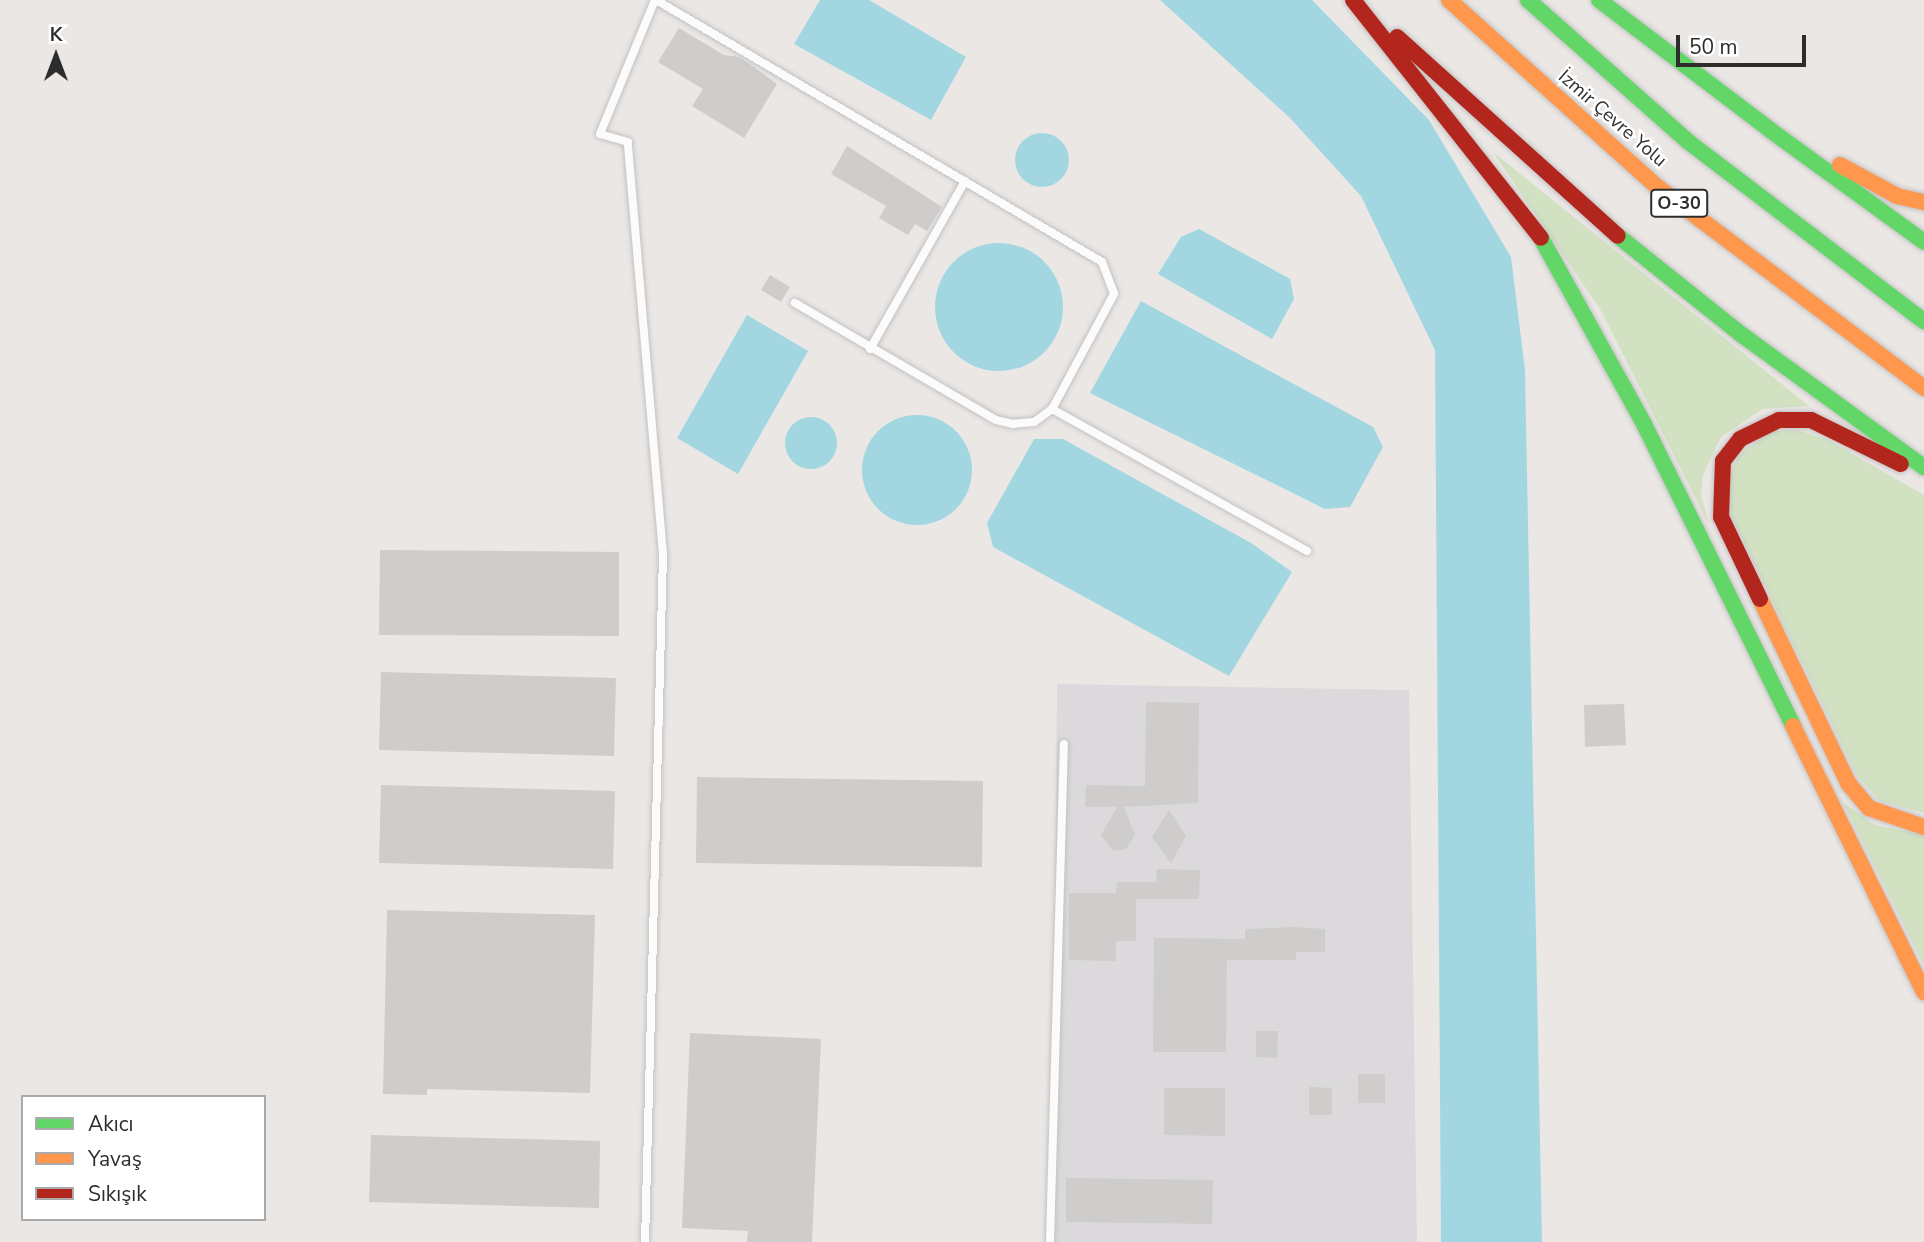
<!DOCTYPE html>
<meta charset="utf-8">
<style>
body{margin:0}
#map{position:relative;width:1924px;height:1242px;overflow:hidden;background:#eae7e5;font-family:"Nunito Sans",sans-serif}
div>[style]{position:absolute}
[style*='--x']{left:calc(var(--x)*1px);top:calc(var(--y)*1px);width:calc(var(--w)*1px);rotate:calc(var(--a)*1deg)}
.industrial>*{inset:0;background:#dbd9db}
.green>*{inset:0;background:#d1e1c2}
.water>*{inset:0;background:#a2d7e2}
.round{border-radius:50%}
.building>*{inset:0;background:#cfcdcb}
.roads{filter:drop-shadow(0 0 2px #c3c2c2) drop-shadow(0 0 2px #c3c2c2)}
.lane>*{height:8px;margin:-4px;padding:0 4px;transform-origin:4px;border-radius:4px;background:#fcfbfb}
.fast>*{height:16px;margin:-8px;padding:0 8px;transform-origin:8px;border-radius:8px;background:#63d668}
.slow>*{height:16px;margin:-8px;padding:0 8px;transform-origin:8px;border-radius:8px;background:#ff974d}
.jam>*{height:16px;margin:-8px;padding:0 8px;transform-origin:8px;border-radius:8px;background:#b3261e}
span{translate:-50% -50%;white-space:nowrap;text-align:center;line-height:1.15;-webkit-text-stroke:5px #fff;paint-order:stroke}
.shield-label span{padding:2px 5px;background:#fff;border:2px solid;border-radius:5px;-webkit-text-stroke-width:0}
.shield-label{font-size:18px;color:#2d2d2d;font-weight:700}
.street-label{font-size:19px;color:#2d2d2d}
.legend{position:absolute;left:21px;top:1095px;width:245px;height:126px;box-sizing:border-box;background:#fff;border:2px solid #ababab;margin:0;padding:9px 12px;list-style:none;font-size:21px;color:#2d2d2d}
.legend li{display:flex;align-items:center;gap:14px;height:35px}
.legend b{width:35px;border:2px solid #ababab}
.north{position:absolute;left:21px;top:21px;width:70px;height:70px;-webkit-text-stroke:5px #fff;paint-order:stroke;rotate:0deg;font-size:19px;font-weight:700;line-height:28px;text-align:center;color:#2d2d2d}
.north::after{content:'';display:block;margin:auto;width:24px;height:32px;background:#2d2d2d;clip-path:polygon(50% 0,100% 100%,50% 72%,0 100%)}
.scale{position:absolute;left:1676px;top:35px;width:130px;height:32px;box-sizing:border-box;border:4px solid #2d2d2d;border-top:0;padding-left:9px;font-size:21px;line-height:24px;white-space:nowrap;color:#2d2d2d;-webkit-text-stroke:5px #fff;paint-order:stroke}
</style>
<div id="map">
<div class="industrial">
<i style="clip-path:polygon(1057px 684px,1409px 690px,1417px 1242px,1053px 1242px)"></i>
</div>
<div class="green">
<i style="clip-path:polygon(1493px 152px,1809px 406px,1763px 409px,1721px 437px,1703px 475px,1701px 495px,1709px 525px,1600px 309px)"></i>
<i style="clip-path:polygon(1798px 430px,1828px 440px,1924px 495px,1924px 813px,1880px 801px,1858px 777px,1730px 514px,1730px 475px,1739px 455px,1771px 431px)"></i>
<i style="clip-path:polygon(1843px 802px,1875px 825px,1924px 835px,1924px 965px)"></i>
</div>
<div class="water">
<i style="clip-path:polygon(820px 0,869px 0,966px 57px,931px 120px,794px 44px)"></i>
<i style="clip-path:polygon(1160px 0,1312px 0,1429px 120px,1511px 257px,1525px 370px,1542px 1242px,1441px 1242px,1435px 350px,1361px 196px,1290px 118px)"></i>
<i class="round" style="left:1015px;top:133px;width:54px;height:54px"></i>
<i style="clip-path:polygon(1199px 229px,1290px 279px,1294px 299px,1272px 339px,1158px 274px,1181px 237px)"></i>
<i class="round" style="left:935px;top:243px;width:128px;height:128px"></i>
<i style="clip-path:polygon(1141px 301px,1373px 427px,1383px 447px,1350px 507px,1325px 509px,1090px 393px)"></i>
<i style="clip-path:polygon(747px 315px,808px 351px,738px 474px,677px 438px)"></i>
<i class="round" style="left:862px;top:415px;width:110px;height:110px"></i>
<i class="round" style="left:785px;top:417px;width:52px;height:52px"></i>
<i style="clip-path:polygon(1034px 439px,1063px 439px,1251px 543px,1292px 572px,1229px 676px,993px 547px,987px 523px)"></i>
</div>
<div class="building">
<i style="clip-path:polygon(679px 28px,724px 55px,740px 57px,777px 84px,744px 138px,692px 106px,703px 89px,658px 62px)"></i>
<i style="clip-path:polygon(847px 146px,942px 207px,927px 231px,915px 224px,908px 235px,879px 218px,886px 206px,831px 174px)"></i>
<i style="clip-path:polygon(770px 275px,790px 287px,781px 302px,761px 290px)"></i>
<i style="clip-path:polygon(380px 550px,619px 552px,619px 636px,379px 635px)"></i>
<i style="clip-path:polygon(381px 672px,616px 678px,614px 756px,379px 750px)"></i>
<i style="clip-path:polygon(1146px 702px,1199px 703px,1198px 803px,1124px 807px,1135px 835px,1126px 849px,1113px 851px,1101px 835px,1117px 807px,1085px 807px,1086px 785px,1145px 786px)"></i>
<i style="clip-path:polygon(1624px 704px,1626px 745px,1585px 747px,1584px 705px)"></i>
<i style="clip-path:polygon(697px 777px,983px 781px,982px 867px,696px 863px)"></i>
<i style="clip-path:polygon(381px 785px,615px 791px,613px 869px,379px 863px)"></i>
<i style="clip-path:polygon(1169px 810px,1186px 836px,1171px 863px,1152px 837px)"></i>
<i style="clip-path:polygon(1157px 869px,1200px 870px,1199px 899px,1136px 899px,1136px 941px,1116px 941px,1116px 961px,1069px 960px,1069px 893px,1116px 893px,1117px 882px,1156px 882px)"></i>
<i style="clip-path:polygon(387px 910px,595px 915px,590px 1093px,427px 1089px,427px 1095px,383px 1094px)"></i>
<i style="clip-path:polygon(1294px 927px,1325px 929px,1325px 952px,1296px 952px,1296px 960px,1227px 960px,1226px 1052px,1153px 1052px,1154px 938px,1245px 939px,1245px 929px)"></i>
<i style="clip-path:polygon(1256px 1031px,1278px 1031px,1277px 1058px,1256px 1057px)"></i>
<i style="clip-path:polygon(690px 1033px,821px 1039px,812px 1242px,747px 1242px,748px 1231px,682px 1228px)"></i>
<i style="clip-path:polygon(1358px 1074px,1385px 1074px,1385px 1103px,1358px 1103px)"></i>
<i style="clip-path:polygon(1309px 1087px,1332px 1088px,1332px 1115px,1309px 1115px)"></i>
<i style="clip-path:polygon(1164px 1088px,1225px 1088px,1225px 1136px,1164px 1135px)"></i>
<i style="clip-path:polygon(371px 1135px,600px 1141px,599px 1208px,369px 1202px)"></i>
<i style="clip-path:polygon(1066px 1178px,1213px 1180px,1212px 1224px,1066px 1222px)"></i>
</div>
<div class="roads">
<div class="lane">
<i style="--x:656;--y:0;--w:517;--a:30.43"></i>
<i style="--x:1102;--y:262;--w:34;--a:69"></i>
<i style="--x:1114;--y:294;--w:131;--a:118.3"></i>
<i style="--x:1052;--y:409;--w:22;--a:144"></i>
<i style="--x:1034;--y:422;--w:21;--a:175"></i>
<i style="--x:1013;--y:424;--w:17;--a:-167"></i>
<i style="--x:996;--y:420;--w:233;--a:-149.8"></i>
<i style="--x:870;--y:349;--w:193;--a:-60.5"></i>
<i style="--x:1052;--y:409;--w:292;--a:29.1"></i>
<i style="--x:645;--y:1242;--w:688;--a:-88.5"></i>
<i style="--x:663;--y:554;--w:413;--a:-94.9"></i>
<i style="--x:628;--y:142;--w:29;--a:-164"></i>
<i style="--x:600;--y:134;--w:145;--a:-67.7"></i>
<i style="--x:1050;--y:1242;--w:498;--a:-88.4"></i>
</div>
<div class="fast">
<i style="--x:1528;--y:0;--w:211;--a:41.5"></i>
<i style="--x:1686;--y:140;--w:299;--a:37.3"></i>
<i style="--x:1599;--y:0;--w:215;--a:37.2"></i>
<i style="--x:1770;--y:130;--w:190;--a:36"></i>
<i style="--x:1618;--y:236;--w:159;--a:38.6"></i>
<i style="--x:1742;--y:335;--w:225;--a:36"></i>
<i style="--x:1541;--y:238;--w:213;--a:61"></i>
<i style="--x:1644;--y:424;--w:337;--a:63.7"></i>
</div>
<div class="slow">
<i style="--x:1449;--y:0;--w:283;--a:41.9"></i>
<i style="--x:1660;--y:189;--w:331;--a:37"></i>
<i style="--x:1840;--y:165;--w:65;--a:28.5"></i>
<i style="--x:1897;--y:196;--w:28;--a:13"></i>
<i style="--x:1760;--y:599;--w:204;--a:64.4"></i>
<i style="--x:1848;--y:783;--w:33;--a:50"></i>
<i style="--x:1869;--y:808;--w:58;--a:19.1"></i>
<i style="--x:1793;--y:726;--w:297;--a:63.8"></i>
</div>
<div class="jam">
<i style="--x:1353;--y:0;--w:303;--a:51.7"></i>
<i style="--x:1397;--y:37;--w:297;--a:42"></i>
<i style="--x:1760;--y:599;--w:91;--a:-115.4"></i>
<i style="--x:1721;--y:517;--w:56;--a:-88"></i>
<i style="--x:1723;--y:461;--w:28;--a:-52"></i>
<i style="--x:1740;--y:439;--w:43;--a:-26"></i>
<i style="--x:1779;--y:420;--w:32;--a:0"></i>
<i style="--x:1811;--y:420;--w:100;--a:26.1"></i>
</div>
</div>
<div class="shield-label">
<span style="left:1679px;top:203px">O-30</span>
</div>
<div class="street-label">
<span style="left:1612px;top:119px;rotate:41deg">İzmir Çevre Yolu</span>
</div>
<ul class="legend">
<li><b style="height:9px;background:#63d668"></b>Akıcı</li>
<li><b style="height:9px;background:#ff974d"></b>Yavaş</li>
<li><b style="height:9px;background:#b3261e"></b>Sıkışık</li>
</ul>
<div class="north">K</div>
<div class="scale">50 m</div>
</div>
